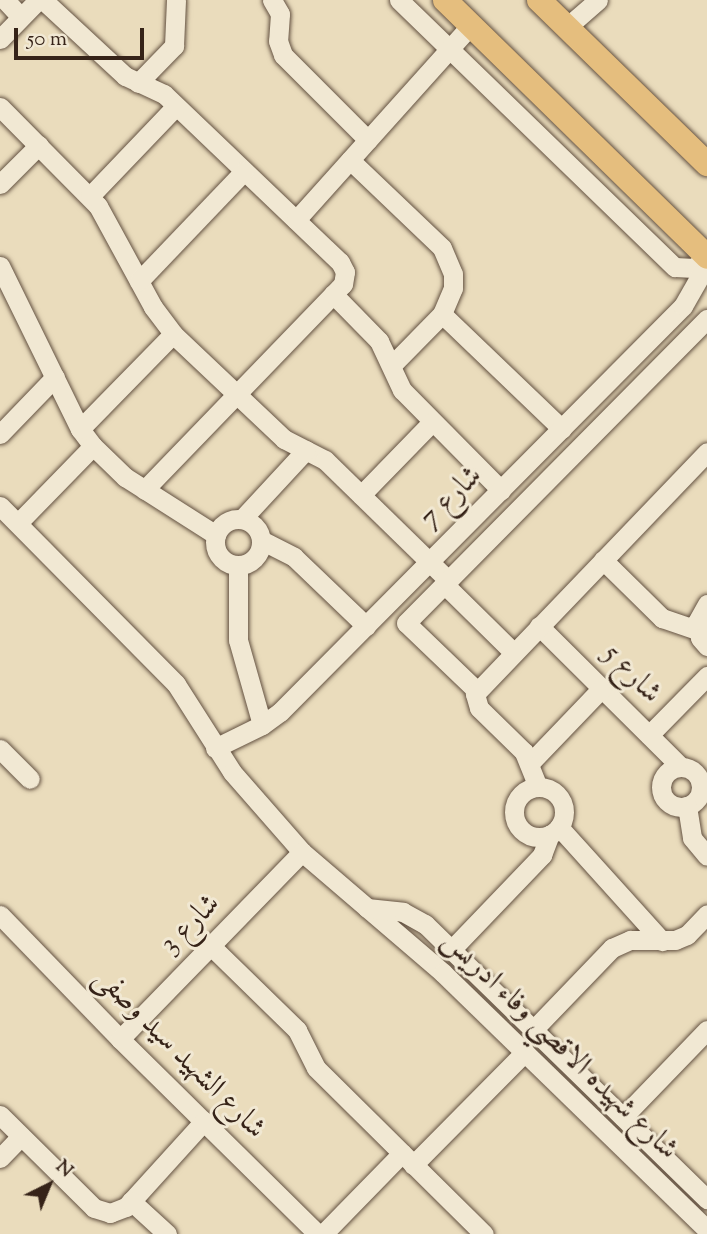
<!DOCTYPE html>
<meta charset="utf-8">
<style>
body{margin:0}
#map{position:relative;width:707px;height:1234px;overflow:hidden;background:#eadcbc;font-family:"Sorts Mill Goudy",Amiri,serif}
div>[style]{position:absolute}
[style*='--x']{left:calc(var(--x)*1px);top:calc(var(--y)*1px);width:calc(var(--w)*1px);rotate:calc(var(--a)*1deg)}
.roads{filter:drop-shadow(0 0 2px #635141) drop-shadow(0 0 2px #635141)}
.minor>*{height:19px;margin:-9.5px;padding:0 9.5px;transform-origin:9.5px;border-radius:9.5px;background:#f1e8d3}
.minor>.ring{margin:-9.5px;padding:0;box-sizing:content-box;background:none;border:19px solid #f1e8d3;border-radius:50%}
.major>*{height:24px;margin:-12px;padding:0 12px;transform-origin:12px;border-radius:12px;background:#e5be7e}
span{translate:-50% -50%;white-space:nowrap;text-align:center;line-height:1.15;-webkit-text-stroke:6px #f1e8d3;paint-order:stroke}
.street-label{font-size:30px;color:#362318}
.north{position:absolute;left:14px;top:1150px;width:70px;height:70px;-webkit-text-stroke:5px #f1e8d3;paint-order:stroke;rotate:43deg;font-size:19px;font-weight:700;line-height:28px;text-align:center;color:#362318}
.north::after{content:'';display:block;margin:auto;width:24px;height:32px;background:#362318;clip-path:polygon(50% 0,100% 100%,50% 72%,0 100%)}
.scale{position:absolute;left:14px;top:28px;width:130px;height:32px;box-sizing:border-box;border:4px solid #362318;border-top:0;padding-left:9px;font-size:21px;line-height:24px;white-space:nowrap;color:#362318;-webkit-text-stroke:5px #f1e8d3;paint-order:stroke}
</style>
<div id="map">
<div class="roads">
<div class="minor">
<i style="--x:5;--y:0;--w:23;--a:47"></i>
<i style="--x:43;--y:0;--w:112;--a:42.8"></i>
<i style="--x:125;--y:76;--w:43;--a:24.8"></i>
<i style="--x:164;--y:94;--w:243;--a:43.7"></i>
<i style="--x:340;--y:262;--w:11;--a:63"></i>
<i style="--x:345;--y:272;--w:12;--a:99"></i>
<i style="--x:343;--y:284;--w:286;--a:134"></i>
<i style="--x:272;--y:0;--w:16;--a:60"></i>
<i style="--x:280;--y:14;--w:27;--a:94"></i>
<i style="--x:278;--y:41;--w:15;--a:70"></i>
<i style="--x:283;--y:55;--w:120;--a:45"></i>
<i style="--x:399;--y:0;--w:384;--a:44.1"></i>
<i style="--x:675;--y:267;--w:19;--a:3"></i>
<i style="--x:694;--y:268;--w:18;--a:-43"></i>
<i style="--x:567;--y:27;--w:41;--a:-41.1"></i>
<i style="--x:0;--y:39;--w:54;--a:-45.7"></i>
<i style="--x:138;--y:83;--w:52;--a:-45.8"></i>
<i style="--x:174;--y:46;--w:46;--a:-87.5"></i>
<i style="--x:0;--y:107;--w:139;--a:45.3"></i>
<i style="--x:98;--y:206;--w:115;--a:61.4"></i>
<i style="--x:153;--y:307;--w:34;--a:53"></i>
<i style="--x:173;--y:334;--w:153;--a:43.4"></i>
<i style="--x:284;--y:439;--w:46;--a:27.1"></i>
<i style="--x:325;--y:460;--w:172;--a:44.3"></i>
<i style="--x:350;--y:160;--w:127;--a:43.7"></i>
<i style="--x:442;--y:248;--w:28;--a:67"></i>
<i style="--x:453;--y:274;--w:14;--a:90"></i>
<i style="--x:453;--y:288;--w:28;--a:113"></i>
<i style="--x:442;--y:314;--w:71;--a:134.4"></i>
<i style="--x:0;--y:184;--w:55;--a:-45"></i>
<i style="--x:90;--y:196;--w:124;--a:-46.3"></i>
<i style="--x:296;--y:220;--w:262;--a:-48.1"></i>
<i style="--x:0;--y:266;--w:182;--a:63.9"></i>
<i style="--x:80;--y:429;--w:21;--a:53"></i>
<i style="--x:93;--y:446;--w:45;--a:44.1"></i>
<i style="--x:125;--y:477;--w:108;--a:32.5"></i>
<i style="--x:139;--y:281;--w:152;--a:-46.3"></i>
<i style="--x:333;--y:294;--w:66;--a:45.6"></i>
<i style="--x:379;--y:341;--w:54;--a:64.9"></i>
<i style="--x:402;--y:390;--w:141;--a:45.3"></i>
<i style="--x:442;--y:314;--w:166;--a:43.8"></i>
<i style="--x:80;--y:429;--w:133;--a:-45.6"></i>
<i style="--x:0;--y:434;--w:79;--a:-46"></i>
<i style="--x:361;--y:495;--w:102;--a:-45.8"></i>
<i style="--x:0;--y:506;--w:250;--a:45.3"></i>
<i style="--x:176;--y:684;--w:104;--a:57.5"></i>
<i style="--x:232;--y:772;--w:106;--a:48.8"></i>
<i style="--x:302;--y:852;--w:186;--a:40.6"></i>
<i style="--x:443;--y:973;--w:368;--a:44.2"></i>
<i style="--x:242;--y:519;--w:94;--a:-47.2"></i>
<i class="ring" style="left:215px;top:519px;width:27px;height:27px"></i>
<i style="--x:18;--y:523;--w:107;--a:-45.8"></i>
<i style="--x:261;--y:540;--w:37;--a:27"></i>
<i style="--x:294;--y:557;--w:100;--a:43.8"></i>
<i style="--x:603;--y:560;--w:83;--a:44.5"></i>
<i style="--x:662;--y:618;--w:37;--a:19"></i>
<i style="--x:238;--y:565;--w:75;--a:90"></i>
<i style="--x:238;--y:640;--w:88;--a:74.2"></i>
<i style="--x:444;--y:584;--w:98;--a:44.6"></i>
<i style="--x:707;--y:604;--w:21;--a:119"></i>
<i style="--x:697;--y:622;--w:16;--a:79"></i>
<i style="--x:700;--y:638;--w:11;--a:49"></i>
<i style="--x:539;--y:626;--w:199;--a:44.8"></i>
<i style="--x:477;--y:691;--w:98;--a:-136.2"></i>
<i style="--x:406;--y:623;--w:428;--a:-45.3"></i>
<i style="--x:649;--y:735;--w:83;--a:-45.5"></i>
<i style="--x:215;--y:748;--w:52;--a:-26.1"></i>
<i style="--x:262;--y:725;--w:22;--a:-36"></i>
<i style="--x:280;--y:712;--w:572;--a:-45.21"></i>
<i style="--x:683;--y:306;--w:48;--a:-60.3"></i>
<i style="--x:0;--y:749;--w:42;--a:45"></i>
<i style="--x:530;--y:763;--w:104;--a:-46.2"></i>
<i class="ring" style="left:661px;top:767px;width:21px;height:21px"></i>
<i class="ring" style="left:514px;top:787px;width:31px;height:31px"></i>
<i style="--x:538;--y:787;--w:38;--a:-112"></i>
<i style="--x:524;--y:752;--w:63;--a:-135.6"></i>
<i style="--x:479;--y:708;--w:15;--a:-106"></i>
<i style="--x:475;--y:694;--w:335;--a:-46.2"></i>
<i style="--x:687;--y:806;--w:32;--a:81"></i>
<i style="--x:692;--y:838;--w:23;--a:50"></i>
<i style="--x:559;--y:827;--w:154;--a:47.9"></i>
<i style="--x:367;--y:908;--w:36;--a:6"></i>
<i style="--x:403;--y:912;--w:25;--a:29"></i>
<i style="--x:425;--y:924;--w:394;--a:44.3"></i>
<i style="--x:0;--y:915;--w:173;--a:45.9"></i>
<i style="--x:120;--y:1039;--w:278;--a:44.6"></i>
<i style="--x:212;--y:947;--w:119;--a:44.3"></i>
<i style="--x:297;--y:1030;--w:42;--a:63.4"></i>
<i style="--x:316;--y:1068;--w:236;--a:44.7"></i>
<i style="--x:451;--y:950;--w:132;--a:-46.2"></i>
<i style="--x:542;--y:855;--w:22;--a:-69"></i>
<i style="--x:533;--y:1030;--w:114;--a:-46.1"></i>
<i style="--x:612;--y:948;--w:20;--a:-24"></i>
<i style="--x:630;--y:940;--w:45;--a:0"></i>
<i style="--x:675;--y:940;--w:13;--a:-23"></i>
<i style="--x:687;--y:935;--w:29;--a:-46"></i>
<i style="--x:120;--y:1039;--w:261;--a:-45.8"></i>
<i style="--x:0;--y:1115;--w:132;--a:44.7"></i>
<i style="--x:94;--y:1208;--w:17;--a:17"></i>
<i style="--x:110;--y:1213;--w:17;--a:-21"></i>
<i style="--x:126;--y:1207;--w:116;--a:-47.8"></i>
<i style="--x:623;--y:1117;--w:121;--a:-46"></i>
<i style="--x:0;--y:1158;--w:30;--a:-46"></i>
<i style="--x:413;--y:1165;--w:159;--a:-45.3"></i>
<i style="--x:131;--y:1201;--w:49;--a:42.5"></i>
<i style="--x:323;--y:1234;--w:113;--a:-45.7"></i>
</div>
<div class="major">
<i style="--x:445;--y:0;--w:367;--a:44.4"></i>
<i style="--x:539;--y:0;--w:235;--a:44.3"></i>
</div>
</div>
<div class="street-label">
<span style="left:452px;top:498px;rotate:-45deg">شارع 7</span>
<span style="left:631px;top:675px;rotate:45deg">شارع 5</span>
<span style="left:191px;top:925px;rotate:-45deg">شارع 3</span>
<span style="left:559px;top:1046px;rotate:44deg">شارع شهيده الاقصي وفاء ادريس</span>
<span style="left:179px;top:1054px;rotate:45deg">شارع الشهيد سيد وصفى</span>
</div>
<div class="north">N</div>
<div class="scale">50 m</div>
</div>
